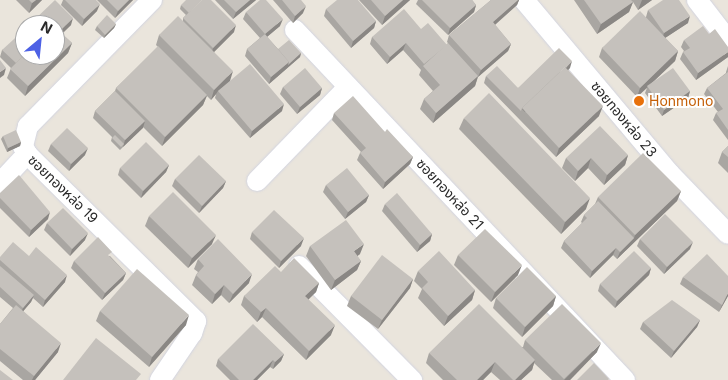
<!DOCTYPE html>
<meta charset="utf-8">
<style>
body{margin:0}
#map{position:relative;width:728px;height:380px;overflow:hidden;background:#eae5dc;font-family:Inter,"Noto Sans Thai",sans-serif}
div>[style]{position:absolute}
[style*='--x']{left:calc(var(--x)*1px);top:calc(var(--y)*1px);width:calc(var(--w)*1px);rotate:calc(var(--a)*1deg)}
.roads{filter:drop-shadow(0 0 1px #d2d4e0) drop-shadow(0 0 1px #d2d4e0)}
.minor>*{height:20px;margin:-10px;padding:0 10px;transform-origin:10px;border-radius:10px;background:#fff}
.wall>*{inset:0;background:#a9a6a2}
.shaded-wall>*{inset:0;background:#8a8784}
.building>*{inset:0;background:#c5c1bc}
.dots>*{width:14px;height:14px;translate:-50% -50%;box-sizing:border-box;border:2px solid #fff;border-radius:50%}
span{translate:-50% -50%;white-space:nowrap;text-align:center;line-height:1.15;-webkit-text-stroke:4px #fff;paint-order:stroke}
.food-label{font-size:14px;color:#c56008}
.left{translate:0 -50%;text-align:left}
.street-label{font-size:14px;color:#292929}
.north{position:absolute;left:15px;top:15px;width:50px;height:50px;box-sizing:border-box;background:#fff;border:1px solid #a9a9a9;border-radius:50%;rotate:28deg;font-size:14px;font-weight:700;line-height:20px;text-align:center;color:#292929}
.north::after{content:'';display:block;margin:auto;width:18px;height:22px;background:#4d61e5;clip-path:polygon(50% 0,100% 100%,50% 72%,0 100%)}
</style>
<div id="map">
<div class="roads">
<div class="minor">
<i style="--x:152;--y:0;--w:177;--a:134.5"></i>
<i style="--x:28;--y:126;--w:21;--a:104"></i>
<i style="--x:23;--y:146;--w:9;--a:63"></i>
<i style="--x:27;--y:154;--w:238;--a:44.7"></i>
<i style="--x:196;--y:321;--w:13;--a:108"></i>
<i style="--x:192;--y:333;--w:57;--a:124.2"></i>
<i style="--x:524;--y:0;--w:227;--a:50"></i>
<i style="--x:670;--y:174;--w:83;--a:46"></i>
<i style="--x:697;--y:0;--w:51;--a:52.2"></i>
<i style="--x:295;--y:30;--w:481;--a:46.7"></i>
<i style="--x:257;--y:181;--w:131;--a:-45.9"></i>
<i style="--x:0;--y:183;--w:40;--a:-47"></i>
<i style="--x:299;--y:266;--w:161;--a:45.3"></i>
</div>
</div>
<div class="wall">
<i style="clip-path:polygon(16px 0,42px 0,29px 13px)"></i>
<i style="clip-path:polygon(63px 0,96px 0,97px 11px,82px 26px,61px 5px)"></i>
<i style="clip-path:polygon(97px 0,133px 0,115px 18px)"></i>
<i style="clip-path:polygon(215px 0,256px 0,233px 19px)"></i>
<i style="clip-path:polygon(273px 0,301px 0,303px 13px,293px 23px)"></i>
<i style="clip-path:polygon(359px 0,410px 0,382px 25px)"></i>
<i style="clip-path:polygon(418px 0,472px 0,476px 5px,474px 12px,448px 35px,416px 4px)"></i>
<i style="clip-path:polygon(491px 0,519px 0,517px 5px,495px 25px,511px 44px,508px 51px,478px 77px,475px 86px,433px 123px,420px 109px,424px 99px,433px 91px,419px 75px,421px 70px,403px 50px,387px 64px,370px 44px,372px 37px,421px 29px,447px 45px,448px 43px,447px 42px,449px 35px)"></i>
<i style="clip-path:polygon(574px 0,652px 0,638px 10px,633px 2px,629px 12px,597px 34px)"></i>
<i style="clip-path:polygon(181px 5px,234px 32px,214px 52px,230px 81px,282px 111px,250px 138px,215px 98px,216px 94px,211px 100px,207px 96px,203px 105px,162px 146px,143px 127px,120px 150px,111px 141px,112px 137px,93px 118px,95px 111px,115px 91px,116px 88px,158px 47px,156px 45px,159px 35px,183px 21px,183px 18px,186px 15px,180px 9px)"></i>
<i style="clip-path:polygon(326px 9px,376px 21px,374px 28px,351px 48px,324px 16px)"></i>
<i style="clip-path:polygon(648px 10px,688px 23px,665px 38px,678px 51px,675px 61px,651px 84px,690px 91px,688px 98px,662px 116px,645px 93px,647px 88px,637px 97px,599px 57px,602px 48px,646px 17px)"></i>
<i style="clip-path:polygon(246px 12px,280px 26px,267px 37px,278px 49px,301px 53px,300px 57px,269px 84px,245px 56px,247px 49px,260px 38px,243px 19px)"></i>
<i style="clip-path:polygon(116px 24px,114px 28px,104px 38px,95px 30px,97px 26px)"></i>
<i style="clip-path:polygon(55px 25px,71px 25px,62px 34px,72px 43px,68px 53px,25px 96px,7px 78px,11px 68px,0 57px,2px 50px)"></i>
<i style="clip-path:polygon(684px 40px,728px 57px,696px 80px,680px 59px,683px 52px,684px 51px,681px 47px)"></i>
<i style="clip-path:polygon(728px 66px,728px 140px,713px 120px,716px 113px,718px 112px,704px 94px,707px 88px,726px 73px,726px 72px)"></i>
<i style="clip-path:polygon(570px 68px,568px 70px,599px 116px,556px 157px,484px 83px,486px 76px,518px 88px)"></i>
<i style="clip-path:polygon(283px 87px,322px 88px,320px 95px,297px 114px,280px 94px)"></i>
<i style="clip-path:polygon(334px 113px,385px 132px,413px 157px,410px 164px,383px 189px,357px 160px,360px 153px,361px 152px,332px 120px)"></i>
<i style="clip-path:polygon(464px 118px,586px 209px,561px 234px,459px 129px)"></i>
<i style="clip-path:polygon(3px 136px,21px 142px,20px 146px,7px 152px,1px 139px)"></i>
<i style="clip-path:polygon(51px 144px,85px 155px,69px 171px,48px 151px)"></i>
<i style="clip-path:polygon(728px 146px,728px 173px,718px 163px,722px 152px)"></i>
<i style="clip-path:polygon(628px 155px,625px 165px,604px 185px,588px 168px,575px 181px,562px 168px,566px 158px)"></i>
<i style="clip-path:polygon(169px 165px,166px 172px,141px 198px,118px 175px,120px 168px)"></i>
<i style="clip-path:polygon(175px 179px,226px 181px,223px 188px,199px 213px,172px 186px)"></i>
<i style="clip-path:polygon(326px 185px,369px 195px,366px 202px,345px 219px,323px 192px)"></i>
<i style="clip-path:polygon(681px 191px,677px 201px,617px 259px,613px 255px,590px 278px,561px 248px,564px 241px,582px 223px,581px 222px,584px 215px,595px 204px,598px 197px)"></i>
<i style="clip-path:polygon(0 193px,48px 219px,29px 237px,0 208px)"></i>
<i style="clip-path:polygon(385px 204px,432px 234px,430px 241px,417px 252px,382px 211px)"></i>
<i style="clip-path:polygon(149px 216px,212px 244px,188px 268px,145px 226px)"></i>
<i style="clip-path:polygon(47px 223px,85px 240px,70px 256px,44px 230px)"></i>
<i style="clip-path:polygon(252px 232px,301px 246px,279px 268px,250px 239px)"></i>
<i style="clip-path:polygon(640px 239px,690px 249px,664px 274px,637px 246px)"></i>
<i style="clip-path:polygon(310px 246px,360px 254px,357px 256px,361px 261px,357px 270px,331px 290px,306px 256px)"></i>
<i style="clip-path:polygon(458px 255px,518px 275px,491px 302px,454px 265px)"></i>
<i style="clip-path:polygon(29px 256px,65px 282px,43px 307px,33px 298px,31px 302px,23px 311px,58px 352px,35px 380px,23px 380px,0 361px,0 324px,13px 308px,0 297px,0 257px)"></i>
<i style="clip-path:polygon(110px 256px,126px 273px,123px 280px,102px 300px,71px 268px,74px 261px)"></i>
<i style="clip-path:polygon(198px 259px,249px 283px,229px 303px,221px 295px,212px 304px,192px 285px,196px 275px,198px 272px,194px 269px)"></i>
<i style="clip-path:polygon(651px 268px,649px 275px,615px 308px,598px 291px,600px 284px)"></i>
<i style="clip-path:polygon(418px 271px,475px 290px,472px 300px,444px 326px,418px 298px,422px 289px,414px 281px)"></i>
<i style="clip-path:polygon(281px 272px,319px 283px,316px 292px,308px 299px,331px 335px,306px 360px,262px 317px,257px 322px,241px 305px,244px 296px)"></i>
<i style="clip-path:polygon(683px 277px,728px 296px,719px 312px,680px 284px)"></i>
<i style="clip-path:polygon(413px 279px,410px 288px,378px 329px,347px 306px,351px 296px)"></i>
<i style="clip-path:polygon(556px 296px,553px 306px,522px 337px,493px 308px,496px 298px)"></i>
<i style="clip-path:polygon(100px 311px,186px 325px,149px 367px,96px 321px)"></i>
<i style="clip-path:polygon(700px 320px,697px 327px,671px 358px,640px 329px,643px 322px)"></i>
<i style="clip-path:polygon(525px 340px,597px 352px,570px 380px,552px 380px,534px 363px,532px 370px,521px 380px,500px 380px,491px 372px,483px 380px,443px 380px,426px 363px,429px 353px,523px 347px)"></i>
<i style="clip-path:polygon(284px 354px,281px 361px,273px 369px,270px 367px,257px 380px,230px 380px,216px 366px,218px 359px)"></i>
</div>
<div class="shaded-wall">
<i style="clip-path:polygon(36px 0,42px 0,29px 13px,32px 3px)"></i>
<i style="clip-path:polygon(129px 0,133px 0,115px 18px,118px 11px)"></i>
<i style="clip-path:polygon(250px 0,256px 0,233px 19px,236px 12px)"></i>
<i style="clip-path:polygon(403px 0,410px 0,382px 25px,385px 16px)"></i>
<i style="clip-path:polygon(518px 0,519px 0,517px 5px,490px 29px,493px 22px)"></i>
<i style="clip-path:polygon(642px 0,652px 0,638px 10px)"></i>
<i style="clip-path:polygon(633px 2px,629px 12px,597px 34px,601px 24px)"></i>
<i style="clip-path:polygon(100px 4px,97px 11px,82px 26px,84px 19px)"></i>
<i style="clip-path:polygon(476px 5px,474px 12px,448px 35px,450px 28px)"></i>
<i style="clip-path:polygon(306px 6px,303px 13px,293px 23px,295px 16px)"></i>
<i style="clip-path:polygon(690px 16px,688px 23px,662px 40px,664px 33px)"></i>
<i style="clip-path:polygon(73px 18px,71px 25px,55px 40px,57px 33px)"></i>
<i style="clip-path:polygon(283px 19px,280px 26px,262px 41px,265px 34px)"></i>
<i style="clip-path:polygon(376px 21px,374px 28px,351px 48px,353px 41px)"></i>
<i style="clip-path:polygon(116px 24px,114px 28px,104px 38px,105px 35px)"></i>
<i style="clip-path:polygon(236px 25px,234px 32px,211px 55px,213px 48px)"></i>
<i style="clip-path:polygon(72px 43px,68px 53px,25px 96px,28px 86px)"></i>
<i style="clip-path:polygon(406px 43px,403px 50px,387px 64px,390px 57px)"></i>
<i style="clip-path:polygon(511px 44px,508px 51px,478px 77px,481px 70px)"></i>
<i style="clip-path:polygon(678px 51px,675px 61px,637px 97px,640px 88px)"></i>
<i style="clip-path:polygon(728px 52px,728px 57px,696px 80px,698px 73px)"></i>
<i style="clip-path:polygon(301px 53px,300px 57px,269px 84px,271px 77px,289px 62px)"></i>
<i style="clip-path:polygon(572px 61px,570px 68px,525px 112px,522px 109px)"></i>
<i style="clip-path:polygon(6px 68px,4px 75px,0 78px,0 72px)"></i>
<i style="clip-path:polygon(233px 71px,230px 81px,218px 91px,216px 94px,211px 100px,214px 90px)"></i>
<i style="clip-path:polygon(478px 76px,475px 86px,433px 123px,436px 113px)"></i>
<i style="clip-path:polygon(322px 88px,320px 95px,297px 114px,300px 107px)"></i>
<i style="clip-path:polygon(690px 91px,688px 98px,662px 116px,664px 110px)"></i>
<i style="clip-path:polygon(207px 95px,203px 105px,162px 146px,165px 137px)"></i>
<i style="clip-path:polygon(284px 104px,282px 111px,250px 138px,252px 131px)"></i>
<i style="clip-path:polygon(603px 106px,599px 116px,556px 157px,559px 148px)"></i>
<i style="clip-path:polygon(145px 121px,143px 128px,123px 147px,125px 140px)"></i>
<i style="clip-path:polygon(21px 142px,20px 146px,7px 152px,8px 148px)"></i>
<i style="clip-path:polygon(88px 148px,85px 155px,69px 171px,71px 164px)"></i>
<i style="clip-path:polygon(628px 155px,625px 165px,604px 185px,607px 175px)"></i>
<i style="clip-path:polygon(413px 157px,410px 164px,383px 189px,385px 182px)"></i>
<i style="clip-path:polygon(591px 158px,588px 168px,575px 181px,578px 171px)"></i>
<i style="clip-path:polygon(169px 165px,166px 172px,141px 198px,143px 191px)"></i>
<i style="clip-path:polygon(226px 181px,223px 188px,199px 213px,202px 206px)"></i>
<i style="clip-path:polygon(681px 191px,677px 201px,617px 259px,620px 252px,634px 238px,635px 235px)"></i>
<i style="clip-path:polygon(369px 195px,366px 202px,345px 219px,348px 212px)"></i>
<i style="clip-path:polygon(590px 198px,586px 209px,561px 234px,565px 222px)"></i>
<i style="clip-path:polygon(50px 212px,48px 219px,29px 237px,31px 230px)"></i>
<i style="clip-path:polygon(88px 233px,85px 240px,70px 256px,72px 249px)"></i>
<i style="clip-path:polygon(432px 234px,430px 241px,417px 252px,420px 245px)"></i>
<i style="clip-path:polygon(216px 235px,212px 244px,188px 268px,192px 258px)"></i>
<i style="clip-path:polygon(304px 238px,301px 246px,279px 268px,281px 261px)"></i>
<i style="clip-path:polygon(693px 242px,690px 249px,664px 274px,667px 267px)"></i>
<i style="clip-path:polygon(364px 244px,360px 254px,351px 261px,354px 251px)"></i>
<i style="clip-path:polygon(616px 248px,613px 255px,590px 278px,592px 271px)"></i>
<i style="clip-path:polygon(361px 261px,357px 270px,331px 290px,335px 280px)"></i>
<i style="clip-path:polygon(522px 265px,518px 275px,491px 302px,495px 292px)"></i>
<i style="clip-path:polygon(651px 268px,649px 275px,615px 308px,617px 301px)"></i>
<i style="clip-path:polygon(126px 273px,123px 280px,102px 300px,105px 293px)"></i>
<i style="clip-path:polygon(252px 274px,249px 283px,229px 303px,233px 294px)"></i>
<i style="clip-path:polygon(67px 275px,65px 282px,43px 307px,45px 300px)"></i>
<i style="clip-path:polygon(413px 279px,410px 288px,378px 329px,382px 320px)"></i>
<i style="clip-path:polygon(319px 283px,316px 292px,302px 306px,305px 296px)"></i>
<i style="clip-path:polygon(224px 285px,221px 295px,212px 304px,215px 294px)"></i>
<i style="clip-path:polygon(475px 290px,472px 300px,444px 326px,448px 316px)"></i>
<i style="clip-path:polygon(728px 293px,728px 296px,719px 312px,722px 305px)"></i>
<i style="clip-path:polygon(34px 295px,31px 302px,20px 315px,23px 308px)"></i>
<i style="clip-path:polygon(556px 296px,553px 306px,522px 337px,525px 327px)"></i>
<i style="clip-path:polygon(266px 308px,262px 317px,257px 322px,261px 312px)"></i>
<i style="clip-path:polygon(189px 315px,186px 325px,149px 367px,152px 357px)"></i>
<i style="clip-path:polygon(700px 320px,697px 327px,671px 358px,674px 351px)"></i>
<i style="clip-path:polygon(335px 325px,331px 335px,306px 360px,309px 351px)"></i>
<i style="clip-path:polygon(61px 343px,58px 352px,35px 380px,32px 380px,34px 376px)"></i>
<i style="clip-path:polygon(601px 343px,597px 352px,570px 380px,564px 380px)"></i>
<i style="clip-path:polygon(284px 354px,281px 361px,273px 369px,275px 362px)"></i>
<i style="clip-path:polygon(273px 360px,270px 367px,257px 380px,253px 380px)"></i>
<i style="clip-path:polygon(535px 360px,532px 370px,521px 380px,515px 380px)"></i>
<i style="clip-path:polygon(495px 362px,491px 372px,483px 380px,477px 380px)"></i>
</div>
<div class="building">
<i style="clip-path:polygon(29px 0,36px 0,32px 3px)"></i>
<i style="clip-path:polygon(55px 0,73px 18px,59px 32px,55px 27px,55px 25px,29px 25px)"></i>
<i style="clip-path:polygon(65px 0,96px 0,100px 4px,84px 19px)"></i>
<i style="clip-path:polygon(107px 0,129px 0,118px 11px)"></i>
<i style="clip-path:polygon(186px 0,202px 0,189px 13px,181px 5px)"></i>
<i style="clip-path:polygon(202px 0,211px 0,236px 25px,213px 48px,183px 18px)"></i>
<i style="clip-path:polygon(224px 0,250px 0,236px 12px)"></i>
<i style="clip-path:polygon(260px 0,266px 0,283px 19px,265px 34px,246px 12px)"></i>
<i style="clip-path:polygon(282px 0,301px 0,306px 6px,295px 16px)"></i>
<i style="clip-path:polygon(337px 0,358px 0,376px 21px,353px 41px,326px 9px)"></i>
<i style="clip-path:polygon(371px 0,403px 0,385px 16px)"></i>
<i style="clip-path:polygon(422px 0,472px 0,476px 5px,450px 28px)"></i>
<i style="clip-path:polygon(491px 0,518px 0,493px 22px,511px 44px,481px 70px,449px 35px)"></i>
<i style="clip-path:polygon(584px 0,631px 0,633px 2px,601px 24px)"></i>
<i style="clip-path:polygon(663px 0,679px 0,690px 16px,664px 33px,648px 10px)"></i>
<i style="clip-path:polygon(404px 9px,421px 29px,428px 23px,447px 45px,424px 64px,406px 43px,390px 57px,372px 37px)"></i>
<i style="clip-path:polygon(640px 11px,678px 51px,640px 88px,602px 48px)"></i>
<i style="clip-path:polygon(107px 15px,116px 24px,105px 35px,97px 26px)"></i>
<i style="clip-path:polygon(178px 16px,233px 71px,214px 90px,159px 35px)"></i>
<i style="clip-path:polygon(703px 26px,709px 34px,715px 29px,728px 47px,728px 52px,698px 73px,683px 52px,690px 48px,684px 40px)"></i>
<i style="clip-path:polygon(55px 27px,72px 43px,28px 86px,10px 69px,25px 54px,25px 55px,55px 55px)"></i>
<i style="clip-path:polygon(25px 29px,25px 54px,16px 63px,2px 50px)"></i>
<i style="clip-path:polygon(265px 34px,289px 62px,271px 77px,247px 49px)"></i>
<i style="clip-path:polygon(289px 40px,301px 53px,288px 65px,289px 62px,278px 49px)"></i>
<i style="clip-path:polygon(448px 43px,478px 76px,436px 113px,424px 99px,440px 85px,423px 66px)"></i>
<i style="clip-path:polygon(158px 46px,207px 95px,165px 137px,116px 88px)"></i>
<i style="clip-path:polygon(559px 48px,572px 61px,566px 68px,565px 67px,522px 108px,521px 111px,486px 76px,497px 66px,518px 88px)"></i>
<i style="clip-path:polygon(0 60px,6px 68px,0 72px)"></i>
<i style="clip-path:polygon(250px 64px,284px 104px,252px 131px,218px 91px)"></i>
<i style="clip-path:polygon(565px 67px,603px 106px,559px 148px,522px 108px)"></i>
<i style="clip-path:polygon(305px 68px,322px 88px,300px 107px,283px 87px)"></i>
<i style="clip-path:polygon(673px 68px,690px 91px,664px 110px,647px 86px)"></i>
<i style="clip-path:polygon(728px 72px,728px 130px,716px 113px,723px 109px,707px 88px)"></i>
<i style="clip-path:polygon(115px 91px,145px 121px,125px 140px,95px 111px)"></i>
<i style="clip-path:polygon(489px 93px,590px 198px,565px 222px,464px 118px)"></i>
<i style="clip-path:polygon(353px 96px,385px 132px,387px 129px,413px 157px,385px 182px,360px 153px,366px 148px,334px 113px)"></i>
<i style="clip-path:polygon(600px 126px,628px 155px,607px 175px,591px 158px,578px 171px,566px 158px)"></i>
<i style="clip-path:polygon(67px 128px,88px 148px,71px 164px,51px 144px)"></i>
<i style="clip-path:polygon(16px 130px,21px 142px,8px 148px,3px 136px)"></i>
<i style="clip-path:polygon(115px 135px,124px 144px,121px 147px,112px 138px)"></i>
<i style="clip-path:polygon(146px 142px,169px 165px,143px 191px,120px 168px)"></i>
<i style="clip-path:polygon(728px 146px,728px 157px,722px 152px)"></i>
<i style="clip-path:polygon(643px 153px,681px 191px,635px 235px,598px 197px)"></i>
<i style="clip-path:polygon(199px 155px,226px 181px,202px 206px,175px 179px)"></i>
<i style="clip-path:polygon(347px 168px,369px 195px,348px 212px,326px 185px)"></i>
<i style="clip-path:polygon(19px 175px,50px 212px,31px 230px,0 198px,0 193px)"></i>
<i style="clip-path:polygon(173px 192px,216px 235px,192px 258px,149px 216px)"></i>
<i style="clip-path:polygon(397px 193px,432px 234px,420px 245px,385px 204px)"></i>
<i style="clip-path:polygon(598px 201px,634px 238px,620px 252px,616px 248px,592px 271px,564px 241px,587px 218px,584px 215px)"></i>
<i style="clip-path:polygon(63px 208px,88px 233px,72px 249px,47px 223px)"></i>
<i style="clip-path:polygon(274px 210px,304px 238px,281px 261px,252px 232px)"></i>
<i style="clip-path:polygon(665px 214px,693px 242px,667px 267px,640px 239px)"></i>
<i style="clip-path:polygon(346px 220px,364px 244px,354px 251px,361px 261px,335px 280px,310px 246px)"></i>
<i style="clip-path:polygon(485px 229px,522px 265px,495px 292px,458px 255px)"></i>
<i style="clip-path:polygon(98px 237px,112px 252px,108px 255px,126px 273px,105px 293px,74px 261px)"></i>
<i style="clip-path:polygon(218px 239px,252px 274px,233px 294px,224px 285px,215px 294px,196px 275px,204px 266px,198px 259px)"></i>
<i style="clip-path:polygon(13px 242px,29px 256px,36px 247px,67px 275px,45px 300px,0 260px,0 257px)"></i>
<i style="clip-path:polygon(439px 251px,475px 290px,448px 316px,422px 288px,428px 282px,418px 271px)"></i>
<i style="clip-path:polygon(634px 251px,651px 268px,617px 301px,600px 284px)"></i>
<i style="clip-path:polygon(707px 254px,728px 276px,728px 293px,722px 305px,683px 277px)"></i>
<i style="clip-path:polygon(382px 255px,413px 279px,382px 320px,351px 296px)"></i>
<i style="clip-path:polygon(294px 258px,319px 283px,305px 296px,335px 325px,309px 351px,266px 308px,261px 312px,244px 296px,275px 266px,281px 272px)"></i>
<i style="clip-path:polygon(0 266px,34px 295px,23px 308px,0 287px)"></i>
<i style="clip-path:polygon(527px 267px,556px 296px,525px 327px,496px 298px)"></i>
<i style="clip-path:polygon(137px 269px,189px 315px,152px 357px,100px 311px)"></i>
<i style="clip-path:polygon(672px 300px,700px 320px,674px 351px,643px 322px)"></i>
<i style="clip-path:polygon(479px 304px,535px 360px,515px 380px,513px 380px,495px 362px,477px 380px,457px 380px,429px 353px)"></i>
<i style="clip-path:polygon(562px 304px,601px 343px,564px 379px,525px 340px)"></i>
<i style="clip-path:polygon(16px 305px,61px 343px,34px 376px,0 349px,0 324px)"></i>
<i style="clip-path:polygon(253px 324px,284px 354px,275px 362px,273px 360px,253px 380px,239px 380px,218px 359px)"></i>
<i style="clip-path:polygon(96px 338px,141px 374px,136px 380px,63px 380px)"></i>
<i style="clip-path:polygon(594px 363px,609px 379px,608px 380px,577px 380px)"></i>
<i style="clip-path:polygon(0 370px,13px 380px,0 380px)"></i>
</div>
<div class="dots">
<i style="left:639px;top:101px;background:#e8710a"></i>
</div>
<div class="food-label">
<span class="left" style="left:649px;top:101px">Honmono</span>
</div>
<div class="street-label">
<span style="left:624px;top:119px;rotate:50deg">ซอยทองหล่อ 23</span>
<span style="left:63px;top:189px;rotate:44deg">ซอยทองหล่อ 19</span>
<span style="left:450px;top:194px;rotate:47deg">ซอยทองหล่อ 21</span>
</div>
<div class="north">N</div>
</div>
